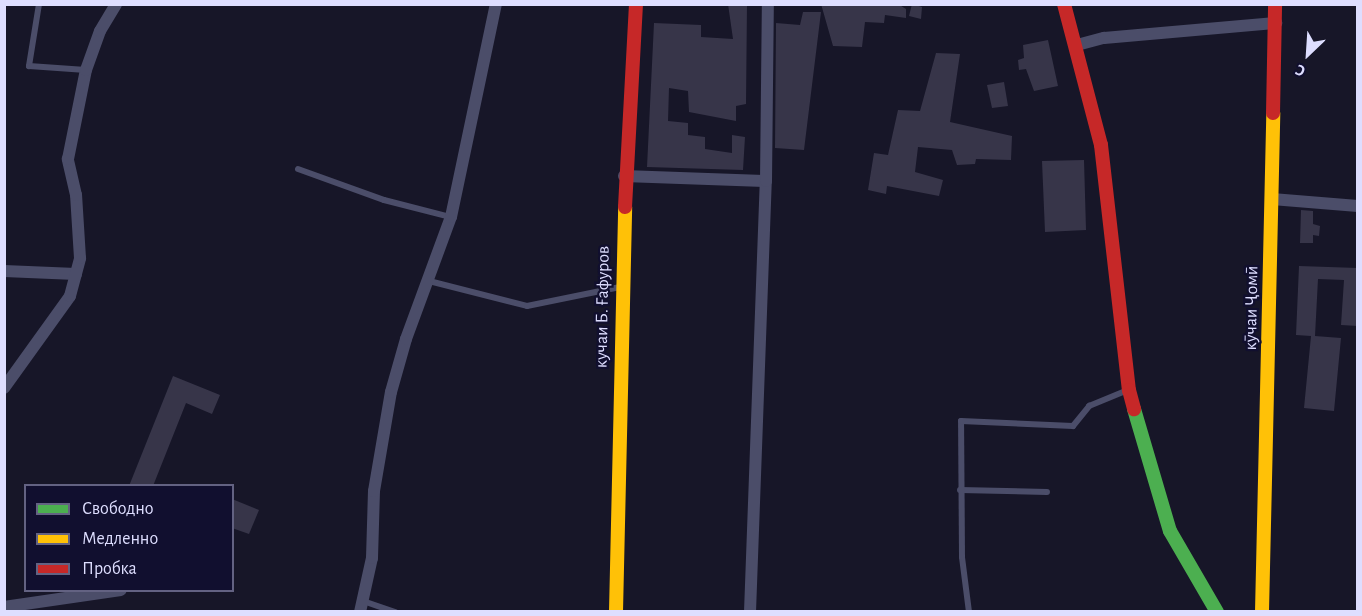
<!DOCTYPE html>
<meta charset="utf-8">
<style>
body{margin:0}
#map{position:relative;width:1362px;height:616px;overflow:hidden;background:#171628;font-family:"Alegreya Sans",sans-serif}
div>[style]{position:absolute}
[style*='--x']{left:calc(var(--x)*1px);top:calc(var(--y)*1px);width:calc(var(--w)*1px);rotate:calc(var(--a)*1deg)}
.building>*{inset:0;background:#373549}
.lane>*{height:6px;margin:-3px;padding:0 3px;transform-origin:3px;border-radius:3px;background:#4b4d69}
.street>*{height:12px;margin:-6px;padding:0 6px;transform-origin:6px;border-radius:6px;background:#4b4d69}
.fast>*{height:14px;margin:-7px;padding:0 7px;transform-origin:7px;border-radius:7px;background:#4caf50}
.slow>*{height:14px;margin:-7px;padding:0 7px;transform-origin:7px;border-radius:7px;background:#ffc107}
.jam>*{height:14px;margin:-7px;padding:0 7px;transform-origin:7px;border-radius:7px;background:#c62828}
span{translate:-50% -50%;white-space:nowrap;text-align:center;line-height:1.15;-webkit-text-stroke:4.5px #110f2f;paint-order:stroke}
.street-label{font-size:18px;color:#dedeff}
.frame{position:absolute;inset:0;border:6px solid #dedeff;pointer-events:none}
.legend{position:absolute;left:24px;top:484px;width:210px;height:108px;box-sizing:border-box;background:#110f2f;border:2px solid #636282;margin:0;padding:8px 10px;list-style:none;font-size:18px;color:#dedeff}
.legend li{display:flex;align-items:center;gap:12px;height:30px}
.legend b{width:30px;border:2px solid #636282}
.north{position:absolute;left:1278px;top:24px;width:60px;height:60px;-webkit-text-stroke:4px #110f2f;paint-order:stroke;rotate:205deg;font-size:16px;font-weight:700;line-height:24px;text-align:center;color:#dedeff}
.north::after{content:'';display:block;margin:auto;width:21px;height:27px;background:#dedeff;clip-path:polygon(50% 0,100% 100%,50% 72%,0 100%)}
</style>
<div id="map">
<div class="building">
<i style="clip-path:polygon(728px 4px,747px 4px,746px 104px,736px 106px,736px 121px,689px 112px,688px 91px,669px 88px,668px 121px,688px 123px,688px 135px,705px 137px,705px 149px,732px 153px,732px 135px,745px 137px,743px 170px,647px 167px,654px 23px,701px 25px,701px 37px,733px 39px)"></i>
<i style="clip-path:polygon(821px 4px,898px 4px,906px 9px,906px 18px,885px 15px,884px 23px,865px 22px,862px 47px,833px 46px)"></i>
<i style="clip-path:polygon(912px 4px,922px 7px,921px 19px,909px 16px)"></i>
<i style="clip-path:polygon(803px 12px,821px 12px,804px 150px,775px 148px,776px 23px,800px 25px)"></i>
<i style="clip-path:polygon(1048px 40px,1058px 86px,1034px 91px,1026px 69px,1019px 70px,1018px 60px,1024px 58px,1023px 45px)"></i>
<i style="clip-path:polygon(936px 53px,960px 54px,950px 122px,1012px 136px,1011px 160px,976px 159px,975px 164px,957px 165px,952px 150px,918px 147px,915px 172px,943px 180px,939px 196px,887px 186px,886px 194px,868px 190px,874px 153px,888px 155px,898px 110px,920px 111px)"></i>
<i style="clip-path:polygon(1004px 82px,1008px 106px,992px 108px,987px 85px)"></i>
<i style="clip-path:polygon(1084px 160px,1086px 230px,1045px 232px,1042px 161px)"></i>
<i style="clip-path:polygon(1301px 210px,1313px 211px,1313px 224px,1320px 226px,1319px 236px,1313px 235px,1313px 243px,1300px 243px)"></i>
<i style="clip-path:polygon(1299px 266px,1358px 268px,1358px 326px,1341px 325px,1344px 280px,1318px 279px,1315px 336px,1341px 338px,1334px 411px,1304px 408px,1311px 336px,1296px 335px)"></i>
<i style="clip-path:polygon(173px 376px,220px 395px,212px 414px,186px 403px,153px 486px,129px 486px)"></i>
<i style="clip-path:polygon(232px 499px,259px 510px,249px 534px,232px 528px)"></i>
</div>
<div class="lane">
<i style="--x:39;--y:4;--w:63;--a:99.2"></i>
<i style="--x:29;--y:66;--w:57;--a:4"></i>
<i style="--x:298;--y:169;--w:91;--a:19.8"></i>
<i style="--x:384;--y:200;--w:68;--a:14.4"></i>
<i style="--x:429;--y:281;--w:101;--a:14.3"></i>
<i style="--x:527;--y:306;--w:95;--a:-11.5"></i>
<i style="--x:960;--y:490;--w:87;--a:1.3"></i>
<i style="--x:363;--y:601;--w:34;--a:19"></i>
<i style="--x:969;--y:612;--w:55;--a:-97.3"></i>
<i style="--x:962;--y:557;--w:136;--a:-90.4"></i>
<i style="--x:961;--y:421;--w:112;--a:2.6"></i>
<i style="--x:1073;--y:426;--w:26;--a:-51"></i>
<i style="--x:1089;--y:406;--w:42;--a:-22.3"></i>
</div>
<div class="street">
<i style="--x:1077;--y:45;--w:28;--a:-15"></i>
<i style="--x:1104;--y:38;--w:173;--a:-5"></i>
<i style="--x:624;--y:176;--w:142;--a:2"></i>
<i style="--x:1272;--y:199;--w:86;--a:4.7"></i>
<i style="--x:4;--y:271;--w:72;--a:2.4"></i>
<i style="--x:4;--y:388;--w:113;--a:-54.3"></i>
<i style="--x:70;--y:296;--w:39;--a:-75"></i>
<i style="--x:80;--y:258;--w:63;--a:-93.6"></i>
<i style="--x:76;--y:195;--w:37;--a:-103"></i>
<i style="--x:68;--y:159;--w:91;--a:-78.6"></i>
<i style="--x:86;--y:70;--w:41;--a:-70.3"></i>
<i style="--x:100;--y:31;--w:31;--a:-59"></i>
<i style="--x:4;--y:607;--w:118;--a:-8.3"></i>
<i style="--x:360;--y:612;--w:55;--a:-77.5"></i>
<i style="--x:372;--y:558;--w:67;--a:-88.3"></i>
<i style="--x:374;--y:491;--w:100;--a:-80.3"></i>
<i style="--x:391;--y:392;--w:55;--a:-74.2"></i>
<i style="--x:406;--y:339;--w:130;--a:-69.8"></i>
<i style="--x:451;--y:217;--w:218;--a:-78.1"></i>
<i style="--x:750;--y:612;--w:431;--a:-87.9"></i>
<i style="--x:766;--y:181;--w:177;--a:-89.4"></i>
</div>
<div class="fast">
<i style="--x:1134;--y:409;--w:127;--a:73.6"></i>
<i style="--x:1170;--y:531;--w:94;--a:59.9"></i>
</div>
<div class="slow">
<i style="--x:616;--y:612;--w:405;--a:-88.7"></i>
<i style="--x:1262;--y:612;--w:499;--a:-88.7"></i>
</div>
<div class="jam">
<i style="--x:1064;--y:4;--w:146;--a:75.3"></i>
<i style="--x:1101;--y:145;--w:247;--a:83.5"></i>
<i style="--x:1129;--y:390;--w:20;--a:75"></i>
<i style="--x:1273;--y:113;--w:109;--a:-88.9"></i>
<i style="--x:625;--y:207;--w:203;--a:-86.9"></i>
</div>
<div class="street-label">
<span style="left:603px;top:307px;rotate:-89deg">кучаи Б. Ғафуров</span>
<span style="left:1252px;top:308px;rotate:-89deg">кӯчаи Ҷомӣ</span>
</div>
<div class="frame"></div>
<ul class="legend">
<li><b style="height:8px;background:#4caf50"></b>Свободно</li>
<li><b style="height:8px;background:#ffc107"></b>Медленно</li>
<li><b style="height:8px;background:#c62828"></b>Пробка</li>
</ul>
<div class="north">С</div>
</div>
